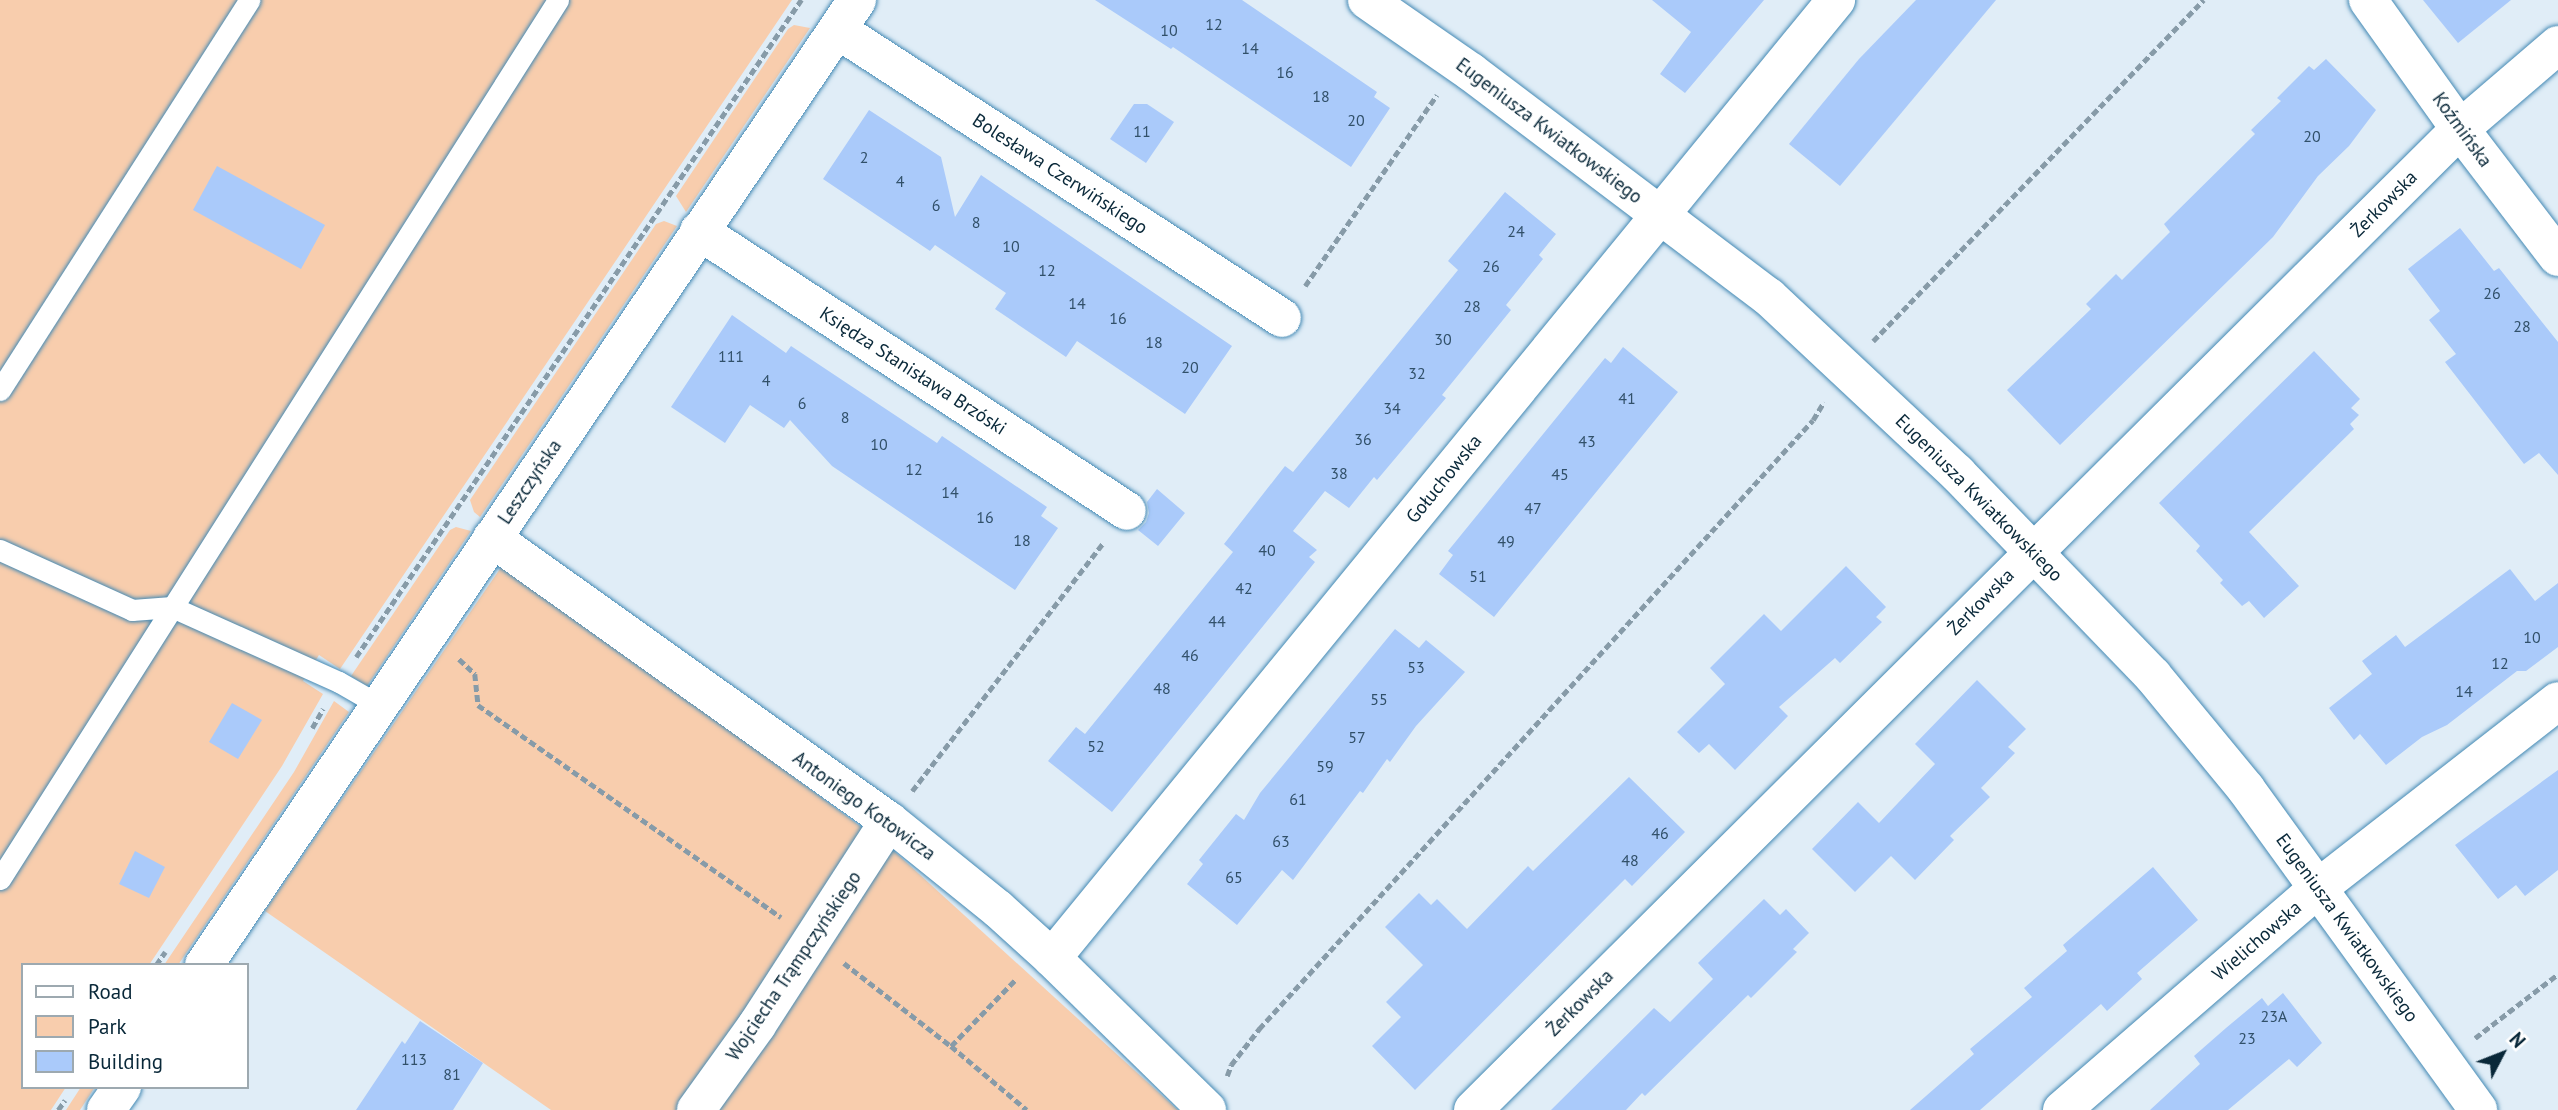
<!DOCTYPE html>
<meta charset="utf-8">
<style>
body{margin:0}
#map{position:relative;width:2558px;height:1110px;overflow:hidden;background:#e0edf7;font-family:"PT Sans",sans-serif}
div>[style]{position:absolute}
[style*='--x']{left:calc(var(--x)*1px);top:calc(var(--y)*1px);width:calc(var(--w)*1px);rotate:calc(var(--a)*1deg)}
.green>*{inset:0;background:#f8cdad}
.building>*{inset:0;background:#aacafa}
.path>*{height:4.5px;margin-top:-2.25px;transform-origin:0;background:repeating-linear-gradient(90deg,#879ba8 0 7px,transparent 0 10.5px)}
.roads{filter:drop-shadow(0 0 2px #4389b4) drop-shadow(0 0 2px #4389b4)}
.service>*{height:21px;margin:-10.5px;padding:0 10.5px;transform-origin:10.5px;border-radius:10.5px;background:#fff}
.minor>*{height:38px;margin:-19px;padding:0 19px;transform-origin:19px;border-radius:19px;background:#fff}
.tertiary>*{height:38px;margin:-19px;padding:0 19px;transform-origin:19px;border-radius:19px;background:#fff}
span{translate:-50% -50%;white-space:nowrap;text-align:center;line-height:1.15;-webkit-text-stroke:5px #fff;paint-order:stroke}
.number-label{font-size:16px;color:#315069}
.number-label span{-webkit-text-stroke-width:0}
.street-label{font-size:19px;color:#092839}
.legend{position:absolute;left:21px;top:963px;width:228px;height:126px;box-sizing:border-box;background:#fff;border:2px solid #9da9b0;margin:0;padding:9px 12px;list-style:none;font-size:21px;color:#092839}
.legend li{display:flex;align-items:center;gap:14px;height:35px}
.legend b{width:35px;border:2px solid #9da9b0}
.north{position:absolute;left:2467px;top:1019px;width:70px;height:70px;-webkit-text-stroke:5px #fff;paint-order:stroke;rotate:48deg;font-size:19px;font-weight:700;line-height:28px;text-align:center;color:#092839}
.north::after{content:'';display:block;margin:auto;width:24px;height:32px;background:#092839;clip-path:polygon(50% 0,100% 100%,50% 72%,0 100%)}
</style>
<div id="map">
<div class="green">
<i style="clip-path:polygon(0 0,792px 0,340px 669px,319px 655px,303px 681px,323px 694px,282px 766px,149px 965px,23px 965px,23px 1087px,66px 1087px,51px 1110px,0 1110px)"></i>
<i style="clip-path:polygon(794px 25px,810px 28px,686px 212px,676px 196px,788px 29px)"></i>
<i style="clip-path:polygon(664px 221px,677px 226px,480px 517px,474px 512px,470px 500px,656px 224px)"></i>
<i style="clip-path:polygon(456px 527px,471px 531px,367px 686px,351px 676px,450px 530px)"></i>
<i style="clip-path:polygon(504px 563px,895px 852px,1178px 1110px,551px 1110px,265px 911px)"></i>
<i style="clip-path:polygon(334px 701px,349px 712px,178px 965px,164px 965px,294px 772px)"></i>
<i style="clip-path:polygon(81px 1087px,95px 1087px,80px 1110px,66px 1110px)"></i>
</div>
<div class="building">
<i style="clip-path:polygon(1095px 0,1242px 0,1377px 92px,1374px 97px,1390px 108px,1351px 167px,1173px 47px,1171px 49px)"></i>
<i style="clip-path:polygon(1652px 0,1764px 0,1685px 93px,1660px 74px,1691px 32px)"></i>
<i style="clip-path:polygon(1916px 0,1996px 0,1840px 186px,1789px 144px,1859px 59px)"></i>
<i style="clip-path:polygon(2423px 0,2511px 0,2458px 43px)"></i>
<i style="clip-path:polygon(2326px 59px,2376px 110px,2349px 146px,2318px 176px,2273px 237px,2060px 445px,2007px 390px,2091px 309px,2086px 304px,2116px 274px,2122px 280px,2170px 232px,2164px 224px,2255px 134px,2251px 130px,2281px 101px,2277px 98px,2309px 66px,2314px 70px)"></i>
<i style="clip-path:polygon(1134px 104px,1147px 104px,1174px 122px,1146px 163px,1110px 139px)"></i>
<i style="clip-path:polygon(869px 110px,941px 157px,955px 217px,981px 175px,1232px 346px,1185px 414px,1077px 341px,1066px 357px,995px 309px,1006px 293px,935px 245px,930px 251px,823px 179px)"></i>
<i style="clip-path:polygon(217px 166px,325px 225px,301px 269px,193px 210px)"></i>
<i style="clip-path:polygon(1505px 192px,1556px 234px,1539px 255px,1543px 259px,1506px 305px,1511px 310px,1442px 395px,1446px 398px,1377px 480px,1374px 477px,1349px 508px,1325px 491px,1293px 531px,1317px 550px,1309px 557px,1315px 562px,1112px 812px,1048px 761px,1076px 727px,1085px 734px,1206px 585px,1233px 552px,1224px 544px,1285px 466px,1293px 472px,1458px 270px,1448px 261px)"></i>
<i style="clip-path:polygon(2460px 228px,2494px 271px,2499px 268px,2558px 342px,2558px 475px,2539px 453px,2524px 464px,2445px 362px,2456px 354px,2429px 320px,2440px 311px,2408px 269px)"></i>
<i style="clip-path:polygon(732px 315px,786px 353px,791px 346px,937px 443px,942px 436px,1047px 507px,1041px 516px,1058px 528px,1015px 590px,832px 466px,790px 420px,784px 428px,750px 405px,725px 443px,671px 407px)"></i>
<i style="clip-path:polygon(1623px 347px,1678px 392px,1494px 617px,1439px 574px,1453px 555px,1448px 551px,1605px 358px,1611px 363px)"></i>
<i style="clip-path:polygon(2314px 351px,2360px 399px,2351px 408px,2359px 415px,2350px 424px,2354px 429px,2249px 532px,2299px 586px,2264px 618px,2249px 601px,2242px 606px,2220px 583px,2223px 580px,2196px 551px,2200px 546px,2159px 503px)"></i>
<i style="clip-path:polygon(1157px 489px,1185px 513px,1158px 546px,1138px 530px,1146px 522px,1149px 513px,1147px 502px)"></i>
<i style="clip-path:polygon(1846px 566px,1886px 607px,1876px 617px,1882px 622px,1840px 663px,1835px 658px,1779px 707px,1788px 716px,1735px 770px,1709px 744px,1699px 753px,1677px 732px,1725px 684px,1710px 668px,1764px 614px,1781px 631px)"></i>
<i style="clip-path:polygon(2510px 569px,2535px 601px,2558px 583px,2558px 647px,2526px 671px,2517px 671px,2447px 725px,2422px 737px,2386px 765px,2360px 734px,2354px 740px,2329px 708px,2372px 674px,2362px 661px,2396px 635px,2405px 647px)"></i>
<i style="clip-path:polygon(1395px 629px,1419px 648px,1426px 640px,1465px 672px,1416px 726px,1390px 762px,1387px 759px,1363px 793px,1360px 791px,1293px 880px,1282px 870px,1237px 925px,1187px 884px,1203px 864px,1199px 860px,1236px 814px,1244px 820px,1260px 793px)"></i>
<i style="clip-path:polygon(1977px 680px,2026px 729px,2008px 747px,2015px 753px,1981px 788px,1990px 797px,1950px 836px,1954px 840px,1915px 880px,1891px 856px,1855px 892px,1812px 849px,1858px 802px,1879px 823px,1935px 764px,1915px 744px)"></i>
<i style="clip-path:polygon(232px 703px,262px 720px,238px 759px,209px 742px)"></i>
<i style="clip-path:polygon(2558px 770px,2558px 870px,2525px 896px,2516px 885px,2498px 899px,2455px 845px)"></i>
<i style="clip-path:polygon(1629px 777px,1685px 832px,1632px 886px,1625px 879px,1415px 1090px,1372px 1046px,1401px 1017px,1386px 1002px,1423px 965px,1385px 927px,1419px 893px,1431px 905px,1437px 899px,1467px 929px,1528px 866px,1533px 871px)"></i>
<i style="clip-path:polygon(135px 851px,165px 867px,149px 898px,119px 884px)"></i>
<i style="clip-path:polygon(2153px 867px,2198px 920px,2137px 973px,2142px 979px,2107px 1011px,2101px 1004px,1980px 1110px,1910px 1110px,1974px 1054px,1970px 1049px,2032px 997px,2024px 988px,2067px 951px,2063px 945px)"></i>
<i style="clip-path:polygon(1764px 899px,1780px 915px,1786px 909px,1809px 933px,1793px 949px,1797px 952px,1751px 998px,1748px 995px,1645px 1096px,1642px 1093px,1626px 1110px,1551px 1110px,1654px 1008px,1670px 1022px,1713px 979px,1698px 963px)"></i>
<i style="clip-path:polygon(2283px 993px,2322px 1043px,2297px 1067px,2289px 1059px,2228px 1110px,2150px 1110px,2200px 1064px,2194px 1056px,2226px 1028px,2262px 998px,2268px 1006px)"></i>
<i style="clip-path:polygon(420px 1021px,483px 1063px,453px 1110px,356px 1110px,402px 1041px,405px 1044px)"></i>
</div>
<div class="path">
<i style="--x:1305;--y:286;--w:232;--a:-55.4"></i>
<i style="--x:1873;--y:341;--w:475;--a:-45.9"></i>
<i style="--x:356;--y:657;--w:794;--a:-55.89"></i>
<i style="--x:459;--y:659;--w:22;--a:43"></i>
<i style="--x:475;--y:674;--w:31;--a:84"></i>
<i style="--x:478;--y:705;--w:370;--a:35"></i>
<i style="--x:312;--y:728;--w:22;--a:-60"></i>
<i style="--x:912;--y:791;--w:313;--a:-52.4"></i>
<i style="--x:844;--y:963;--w:135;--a:37.8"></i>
<i style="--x:951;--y:1046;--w:99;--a:40.1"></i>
<i style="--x:156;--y:965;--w:16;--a:-55"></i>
<i style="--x:2475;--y:1038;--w:105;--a:-37.6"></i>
<i style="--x:951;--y:1046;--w:93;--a:-45.9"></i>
<i style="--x:1227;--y:1076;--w:12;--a:-70"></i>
<i style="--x:1231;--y:1065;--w:46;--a:-52.1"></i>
<i style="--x:1259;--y:1029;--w:823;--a:-47.71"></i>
<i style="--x:1813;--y:420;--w:21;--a:-59"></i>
<i style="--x:58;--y:1110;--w:12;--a:-55"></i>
</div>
<div class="roads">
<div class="service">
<i style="--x:0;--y:390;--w:463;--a:-57.4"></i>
<i style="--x:0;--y:550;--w:145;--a:24.4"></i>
<i style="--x:132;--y:610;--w:40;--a:-4.3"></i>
<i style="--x:172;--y:607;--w:183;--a:24.2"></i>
<i style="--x:339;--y:682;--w:46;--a:29.9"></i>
<i style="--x:0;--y:879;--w:1041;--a:-57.59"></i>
</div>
<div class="minor">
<i style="--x:1367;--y:0;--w:126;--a:34.7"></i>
<i style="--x:1471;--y:72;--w:373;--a:37.1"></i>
<i style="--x:1769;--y:297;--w:258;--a:43.1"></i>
<i style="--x:1957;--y:473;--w:282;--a:46"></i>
<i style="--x:2153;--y:676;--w:146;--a:50.5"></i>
<i style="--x:2246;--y:789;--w:396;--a:54.1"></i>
<i style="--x:2368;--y:0;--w:158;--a:54.5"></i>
<i style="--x:2460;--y:129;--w:161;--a:52.6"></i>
<i style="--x:838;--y:30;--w:529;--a:32.97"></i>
<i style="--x:699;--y:231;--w:511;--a:33.19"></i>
<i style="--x:492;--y:538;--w:488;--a:35.5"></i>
<i style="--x:889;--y:821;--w:140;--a:38.9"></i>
<i style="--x:998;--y:909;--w:73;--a:42.2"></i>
<i style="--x:1052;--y:958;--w:217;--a:44.4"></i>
<i style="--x:1052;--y:958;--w:1238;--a:-50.7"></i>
<i style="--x:696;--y:1110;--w:105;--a:-54.3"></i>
<i style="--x:757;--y:1025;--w:243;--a:-57.1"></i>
<i style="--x:1473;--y:1110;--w:1392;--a:-44.83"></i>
<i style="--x:2460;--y:129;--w:129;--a:-40.6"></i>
<i style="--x:2062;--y:1110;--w:339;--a:-40.9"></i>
<i style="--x:2318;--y:888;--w:304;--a:-37.9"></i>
</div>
<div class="tertiary">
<i style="--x:204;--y:965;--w:1165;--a:-55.91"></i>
<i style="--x:106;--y:1110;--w:28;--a:-55"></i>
</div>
</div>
<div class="number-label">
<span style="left:1214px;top:24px">12</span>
<span style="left:1169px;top:30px">10</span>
<span style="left:1250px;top:48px">14</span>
<span style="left:1285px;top:72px">16</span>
<span style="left:1321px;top:96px">18</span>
<span style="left:1356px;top:120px">20</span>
<span style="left:1142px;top:131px">11</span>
<span style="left:2312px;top:136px">20</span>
<span style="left:864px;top:157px">2</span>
<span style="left:900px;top:181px">4</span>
<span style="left:936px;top:205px">6</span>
<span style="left:976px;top:222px">8</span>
<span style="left:1516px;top:231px">24</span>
<span style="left:1011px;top:246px">10</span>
<span style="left:1491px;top:266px">26</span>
<span style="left:1047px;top:270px">12</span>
<span style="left:2492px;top:293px">26</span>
<span style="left:1077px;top:303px">14</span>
<span style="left:1472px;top:306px">28</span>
<span style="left:1118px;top:318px">16</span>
<span style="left:2522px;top:326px">28</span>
<span style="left:1443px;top:339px">30</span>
<span style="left:1154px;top:342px">18</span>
<span style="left:731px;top:356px">111</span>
<span style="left:1190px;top:367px">20</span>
<span style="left:1417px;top:373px">32</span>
<span style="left:766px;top:380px">4</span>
<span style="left:1627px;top:398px">41</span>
<span style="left:802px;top:403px">6</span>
<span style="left:1392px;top:408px">34</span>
<span style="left:845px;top:417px">8</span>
<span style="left:1363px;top:439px">36</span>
<span style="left:1587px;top:441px">43</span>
<span style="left:879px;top:444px">10</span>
<span style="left:914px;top:469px">12</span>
<span style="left:1339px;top:473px">38</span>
<span style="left:1560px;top:474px">45</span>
<span style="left:950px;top:492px">14</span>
<span style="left:1533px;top:508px">47</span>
<span style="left:985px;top:517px">16</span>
<span style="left:1022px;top:540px">18</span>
<span style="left:1506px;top:541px">49</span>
<span style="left:1267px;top:550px">40</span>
<span style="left:1478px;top:576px">51</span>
<span style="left:1244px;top:588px">42</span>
<span style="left:1217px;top:621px">44</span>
<span style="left:2532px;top:637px">10</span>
<span style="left:1190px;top:655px">46</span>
<span style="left:2500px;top:663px">12</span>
<span style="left:1416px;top:667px">53</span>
<span style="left:1162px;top:688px">48</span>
<span style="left:2464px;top:691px">14</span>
<span style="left:1379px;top:699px">55</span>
<span style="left:1357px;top:737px">57</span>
<span style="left:1096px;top:746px">52</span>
<span style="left:1325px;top:766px">59</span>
<span style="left:1298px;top:799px">61</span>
<span style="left:1660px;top:833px">46</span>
<span style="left:1281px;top:841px">63</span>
<span style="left:1630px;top:860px">48</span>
<span style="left:1234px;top:877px">65</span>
<span style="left:2274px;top:1016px">23A</span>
<span style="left:2247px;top:1038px">23</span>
<span style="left:414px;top:1059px">113</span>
<span style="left:452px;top:1074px">81</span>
</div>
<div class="street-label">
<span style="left:2462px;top:130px;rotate:54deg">Koźmińska</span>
<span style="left:1549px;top:131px;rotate:37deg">Eugeniusza Kwiatkowskiego</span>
<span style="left:1060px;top:174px;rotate:33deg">Bolesława Czerwińskiego</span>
<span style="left:2384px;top:204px;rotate:-45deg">Żerkowska</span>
<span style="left:913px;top:371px;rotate:33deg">Księdza Stanisława Brzóski</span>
<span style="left:1444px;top:479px;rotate:-51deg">Gołuchowska</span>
<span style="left:530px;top:482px;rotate:-56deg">Leszczyńska</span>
<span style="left:1979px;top:498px;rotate:45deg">Eugeniusza Kwiatkowskiego</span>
<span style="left:1981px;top:602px;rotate:-45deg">Żerkowska</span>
<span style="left:864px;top:806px;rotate:36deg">Antoniego Kotowicza</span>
<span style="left:2347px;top:928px;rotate:54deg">Eugeniusza Kwiatkowskiego</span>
<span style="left:2257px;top:941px;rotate:-41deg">Wielichowska</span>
<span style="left:794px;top:966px;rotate:-56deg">Wojciecha Trąmpczyńskiego</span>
<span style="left:1580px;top:1003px;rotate:-45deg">Żerkowska</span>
</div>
<ul class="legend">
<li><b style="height:9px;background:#fff"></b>Road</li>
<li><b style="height:19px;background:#f8cdad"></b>Park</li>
<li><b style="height:19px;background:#aacafa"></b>Building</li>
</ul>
<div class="north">N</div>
</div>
